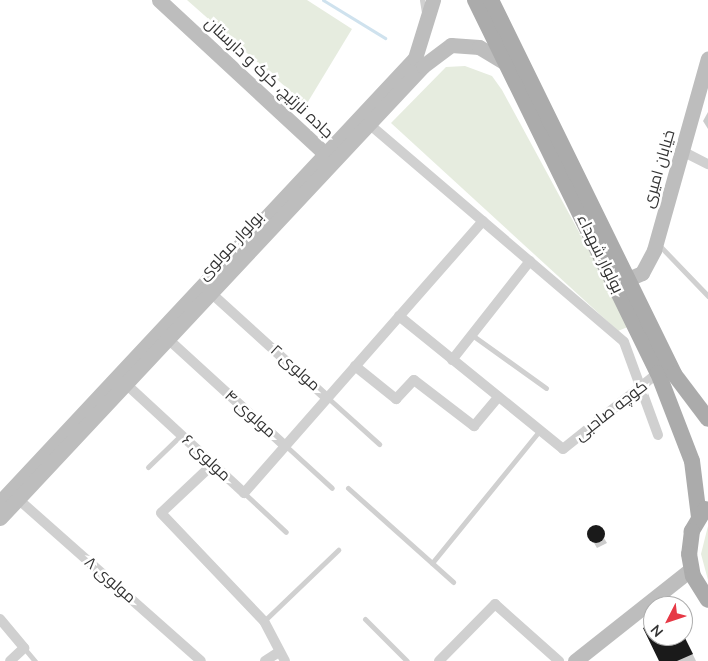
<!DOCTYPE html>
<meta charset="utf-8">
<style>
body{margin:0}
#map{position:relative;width:708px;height:661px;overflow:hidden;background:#fff;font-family:"Nunito Sans",Cairo,sans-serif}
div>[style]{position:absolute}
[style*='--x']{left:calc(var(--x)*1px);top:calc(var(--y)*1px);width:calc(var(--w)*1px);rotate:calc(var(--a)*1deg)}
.green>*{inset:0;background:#e6ecdf}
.shadow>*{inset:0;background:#0003}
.stream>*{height:3px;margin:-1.5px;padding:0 1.5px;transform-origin:1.5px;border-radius:1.5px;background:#cfe2ee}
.building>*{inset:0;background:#1a1a1a}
.round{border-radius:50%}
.lane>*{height:5px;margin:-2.5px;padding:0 2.5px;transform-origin:2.5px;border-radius:2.5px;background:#d0d0d0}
.street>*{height:10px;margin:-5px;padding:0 5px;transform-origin:5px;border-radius:5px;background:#d0d0d0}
.secondary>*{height:15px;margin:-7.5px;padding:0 7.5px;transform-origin:7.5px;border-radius:7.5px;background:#bdbdbd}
.primary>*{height:16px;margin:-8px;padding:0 8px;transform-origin:8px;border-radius:8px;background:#ababab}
span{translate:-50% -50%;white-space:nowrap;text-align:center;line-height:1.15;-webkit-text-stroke:5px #fff;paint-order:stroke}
.street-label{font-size:16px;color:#333}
.north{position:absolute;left:643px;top:596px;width:50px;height:50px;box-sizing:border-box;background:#fff;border:1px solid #adadad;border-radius:50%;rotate:229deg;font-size:14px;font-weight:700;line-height:20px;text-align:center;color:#333}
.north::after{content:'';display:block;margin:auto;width:18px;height:22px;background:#e63946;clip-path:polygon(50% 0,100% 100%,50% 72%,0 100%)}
</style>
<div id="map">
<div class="green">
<i style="clip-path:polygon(187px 0,307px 0,352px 29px,306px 105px)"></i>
<i style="clip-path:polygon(465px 66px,492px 76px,502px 90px,630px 326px,618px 331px,391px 123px,446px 67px)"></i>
<i style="clip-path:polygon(708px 526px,708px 580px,701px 554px)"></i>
</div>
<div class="shadow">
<i style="clip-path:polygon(708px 112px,708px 129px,703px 121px)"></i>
<i style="clip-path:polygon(597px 527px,607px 543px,597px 548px,588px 533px)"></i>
<i style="clip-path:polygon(653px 625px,653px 636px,683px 634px,696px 661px,660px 661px,645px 629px)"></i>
</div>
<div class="stream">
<i style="--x:323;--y:0;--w:73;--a:31.5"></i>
</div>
<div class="building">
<i class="round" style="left:587px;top:525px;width:18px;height:18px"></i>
<i style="clip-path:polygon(653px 623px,653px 636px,684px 636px,693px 654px,677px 661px,659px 661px,643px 628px)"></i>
</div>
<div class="lane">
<i style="--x:422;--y:0;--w:12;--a:81"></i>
<i style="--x:659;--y:245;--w:71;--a:46.1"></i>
<i style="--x:472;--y:335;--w:91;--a:35.6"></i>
<i style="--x:328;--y:398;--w:69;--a:42"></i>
<i style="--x:286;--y:446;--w:62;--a:42.4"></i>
<i style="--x:148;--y:467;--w:46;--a:-44.1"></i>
<i style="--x:348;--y:488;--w:141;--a:41.8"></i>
<i style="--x:244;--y:493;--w:57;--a:42.9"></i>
<i style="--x:432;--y:563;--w:171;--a:-50.9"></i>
<i style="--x:365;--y:619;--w:59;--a:45"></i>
<i style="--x:264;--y:621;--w:103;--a:-43.8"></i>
<i style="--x:24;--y:648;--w:17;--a:50"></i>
</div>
<div class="street">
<i style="--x:369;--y:124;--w:335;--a:40.5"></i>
<i style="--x:624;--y:342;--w:99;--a:69.9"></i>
<i style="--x:682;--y:151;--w:29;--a:27"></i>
<i style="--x:211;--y:293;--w:156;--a:42.2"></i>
<i style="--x:399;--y:316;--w:211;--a:39"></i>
<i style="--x:563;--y:449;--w:122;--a:-38.7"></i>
<i style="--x:168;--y:339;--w:159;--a:42.4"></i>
<i style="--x:452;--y:360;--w:126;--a:-51.8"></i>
<i style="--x:355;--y:366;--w:53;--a:38.8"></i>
<i style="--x:396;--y:399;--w:26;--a:-47"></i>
<i style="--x:414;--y:380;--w:76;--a:37.5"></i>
<i style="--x:474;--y:426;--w:38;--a:-50"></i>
<i style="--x:126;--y:384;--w:161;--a:42.7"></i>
<i style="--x:244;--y:493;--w:362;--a:-48.7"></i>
<i style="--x:213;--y:464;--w:71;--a:136.7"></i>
<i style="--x:161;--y:513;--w:149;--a:46.4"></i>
<i style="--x:264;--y:621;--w:45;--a:62.3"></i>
<i style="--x:18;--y:499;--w:244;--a:41.5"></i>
<i style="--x:0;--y:619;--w:38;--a:50"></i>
<i style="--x:24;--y:648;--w:19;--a:137"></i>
<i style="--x:265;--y:661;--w:17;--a:-33"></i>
<i style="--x:439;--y:661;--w:80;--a:-45.5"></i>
<i style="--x:495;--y:604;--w:86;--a:41.7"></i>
</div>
<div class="secondary">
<i style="--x:159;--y:0;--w:237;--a:42.8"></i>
<i style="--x:628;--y:279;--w:15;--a:-23"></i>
<i style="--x:642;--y:273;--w:26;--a:-62"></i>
<i style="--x:654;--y:250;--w:199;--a:-74.3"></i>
<i style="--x:0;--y:502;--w:608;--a:-46.93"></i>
<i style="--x:415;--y:58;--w:61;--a:-72.8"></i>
<i style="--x:0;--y:518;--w:619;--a:-46.9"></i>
<i style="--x:423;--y:66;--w:35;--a:-37"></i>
<i style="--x:451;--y:45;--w:28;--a:4"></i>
<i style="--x:479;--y:47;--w:31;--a:31"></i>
<i style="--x:575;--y:661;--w:148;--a:-38.4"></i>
</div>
<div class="primary">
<i style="--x:475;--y:0;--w:415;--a:63.9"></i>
<i style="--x:658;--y:373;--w:94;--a:68.9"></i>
<i style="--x:692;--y:461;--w:56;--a:82.9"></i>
<i style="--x:491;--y:0;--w:416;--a:63.9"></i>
<i style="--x:674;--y:374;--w:56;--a:52.9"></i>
<i style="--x:705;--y:509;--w:26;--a:121"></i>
<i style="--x:692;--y:531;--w:23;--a:97"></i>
<i style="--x:689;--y:554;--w:22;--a:80"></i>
<i style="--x:693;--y:576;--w:28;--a:58"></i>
</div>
<div class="street-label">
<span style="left:269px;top:78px;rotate:43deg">جاده نارتیچ، کرک و دارستان</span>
<span style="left:659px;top:169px;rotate:-74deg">خیابان امیری</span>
<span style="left:231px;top:246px;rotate:-47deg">بولوار مولوی</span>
<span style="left:600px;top:254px;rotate:64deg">بولوار شهداء</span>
<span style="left:295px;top:368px;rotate:42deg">مولوی ۲</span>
<span style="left:611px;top:411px;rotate:-38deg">کوچه صاحبی</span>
<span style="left:250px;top:414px;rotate:42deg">مولوی ۴</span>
<span style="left:206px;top:458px;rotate:43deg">مولوی ۶</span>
<span style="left:110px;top:580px;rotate:41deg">مولوی ۸</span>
</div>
<div class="north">N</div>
</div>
